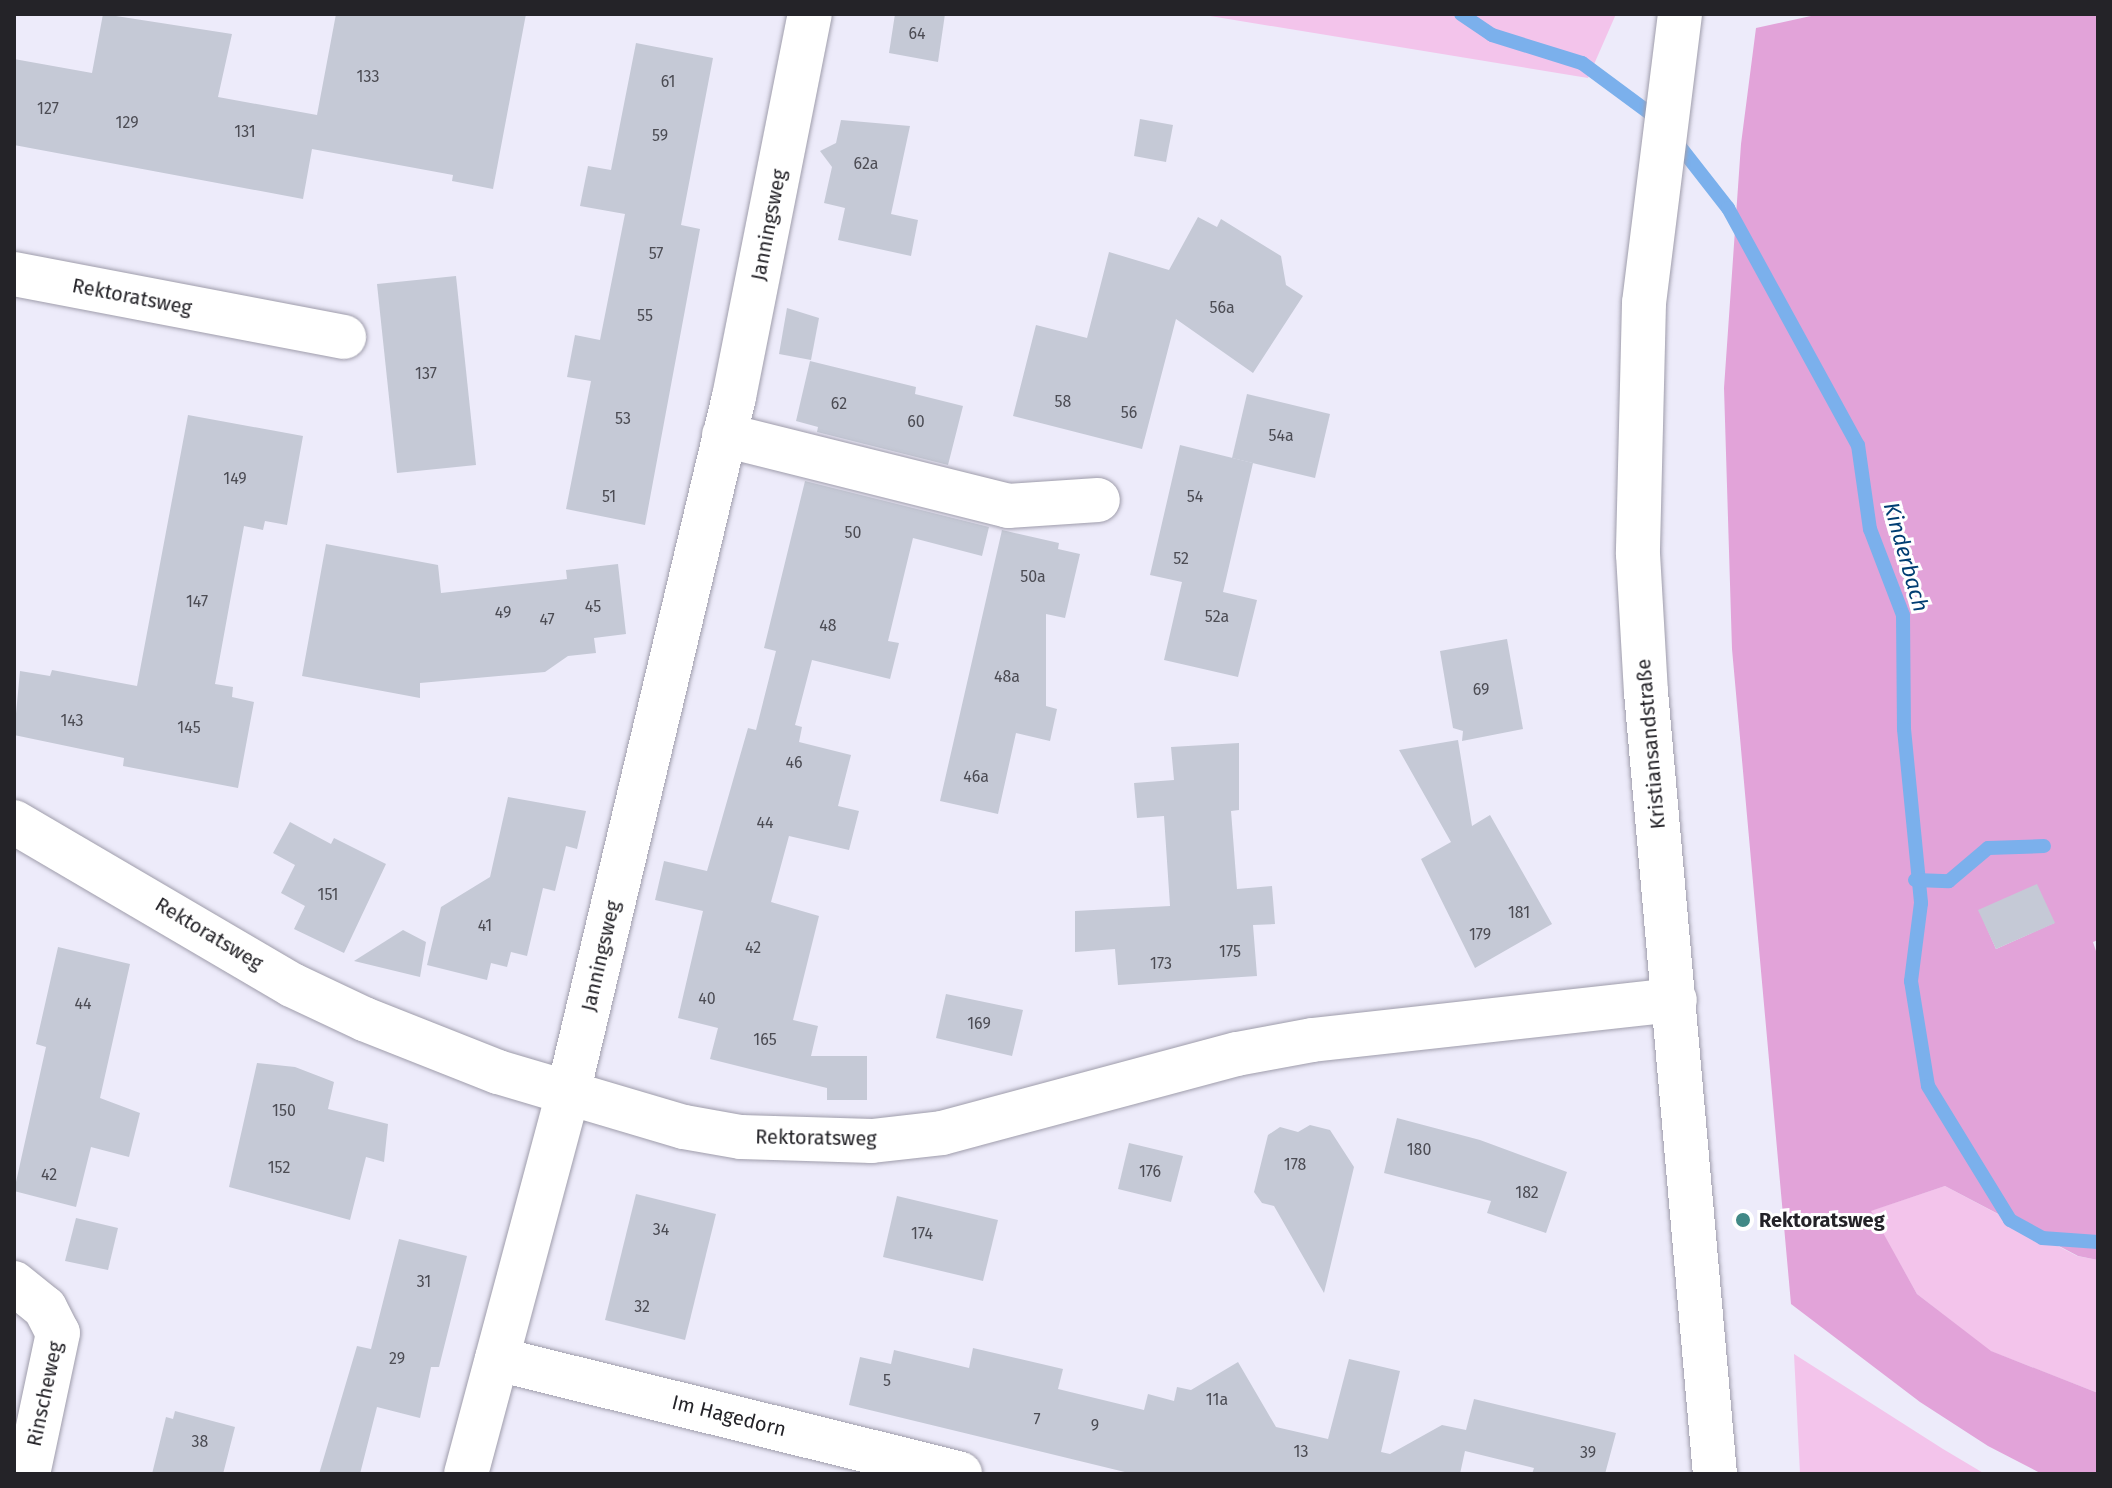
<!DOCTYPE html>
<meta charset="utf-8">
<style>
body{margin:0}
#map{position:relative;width:2112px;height:1488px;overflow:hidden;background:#edebfa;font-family:"Fira Sans",sans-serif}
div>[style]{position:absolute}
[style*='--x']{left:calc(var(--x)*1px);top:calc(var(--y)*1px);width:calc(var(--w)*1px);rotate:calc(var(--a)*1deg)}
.green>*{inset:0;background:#f3c4eb}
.forest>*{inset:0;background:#e2a3d9}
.stream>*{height:14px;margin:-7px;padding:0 7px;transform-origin:7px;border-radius:7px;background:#7bb0ec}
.building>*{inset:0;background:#c5c9d6}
.roads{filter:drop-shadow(0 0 2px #9f9dab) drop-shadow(0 0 2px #9f9dab)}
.minor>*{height:44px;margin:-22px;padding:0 22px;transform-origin:22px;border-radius:22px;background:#fff}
.dots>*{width:22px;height:22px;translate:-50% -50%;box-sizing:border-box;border:4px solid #fff;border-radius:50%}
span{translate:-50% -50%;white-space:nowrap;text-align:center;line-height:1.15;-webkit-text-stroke:6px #fff;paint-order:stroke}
.number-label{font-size:16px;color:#4c4c54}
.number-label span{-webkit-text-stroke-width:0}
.street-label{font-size:20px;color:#242328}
.poi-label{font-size:20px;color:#242328;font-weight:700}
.left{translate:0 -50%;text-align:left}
.water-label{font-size:22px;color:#003d72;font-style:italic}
.frame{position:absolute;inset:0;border:16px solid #242328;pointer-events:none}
</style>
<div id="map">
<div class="green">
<i style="clip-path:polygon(1198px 14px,1616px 14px,1588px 78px)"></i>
<i style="clip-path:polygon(1945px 1186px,2077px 1256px,2098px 1260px,2098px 1393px,1990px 1351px,1917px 1294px,1870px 1211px)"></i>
<i style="clip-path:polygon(1794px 1354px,1943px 1449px,1985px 1474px,1800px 1474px)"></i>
</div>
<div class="forest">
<i style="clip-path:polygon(evenodd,1820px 14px,2098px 14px,2098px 940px,2093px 942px,2098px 957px,2098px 1260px,2078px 1256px,1945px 1186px,1871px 1211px,1917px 1294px,1991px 1351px,2098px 1393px,2098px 1474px,2042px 1474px,1988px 1446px,1920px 1402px,1791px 1304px,1732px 649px,1724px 388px,1741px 144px,1756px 28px,1820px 14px,1979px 910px,2054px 923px,1996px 949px,1979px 910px)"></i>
</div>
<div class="stream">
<i style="--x:1461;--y:14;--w:37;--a:34"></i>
<i style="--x:1492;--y:35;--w:94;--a:17.3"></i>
<i style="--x:1582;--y:63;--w:96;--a:36.5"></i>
<i style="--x:1674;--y:139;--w:88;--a:52"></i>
<i style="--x:1728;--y:208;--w:270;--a:61.3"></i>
<i style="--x:1858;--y:445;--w:85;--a:81.9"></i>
<i style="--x:1870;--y:529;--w:92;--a:69"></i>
<i style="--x:1903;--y:615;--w:114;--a:89.5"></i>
<i style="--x:1904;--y:729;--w:175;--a:84.4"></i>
<i style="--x:1921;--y:903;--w:79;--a:97.3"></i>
<i style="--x:1911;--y:981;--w:106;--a:80.8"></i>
<i style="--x:1928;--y:1086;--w:157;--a:58.5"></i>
<i style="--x:2010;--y:1220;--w:37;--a:29"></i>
<i style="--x:2042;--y:1238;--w:56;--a:4.1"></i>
<i style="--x:1915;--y:880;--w:34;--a:2"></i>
<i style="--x:1949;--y:881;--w:51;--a:-40.2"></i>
<i style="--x:1988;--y:848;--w:56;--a:-2"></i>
</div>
<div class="building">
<i style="clip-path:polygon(103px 14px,232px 34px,218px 97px,317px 115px,336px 14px,526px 14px,493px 189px,452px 181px,453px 175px,312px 149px,303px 199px,14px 145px,14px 59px,92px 73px)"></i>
<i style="clip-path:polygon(895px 14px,945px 14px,938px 62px,889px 53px)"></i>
<i style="clip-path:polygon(636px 43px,713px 58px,681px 225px,700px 229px,645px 525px,566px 509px,591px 381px,567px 377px,575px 335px,600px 340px,625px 214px,580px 206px,588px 166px,611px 170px)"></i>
<i style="clip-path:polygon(1140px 119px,1173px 125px,1166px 162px,1134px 156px)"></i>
<i style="clip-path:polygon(841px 120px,910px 126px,891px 214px,918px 220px,911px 256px,838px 240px,845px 208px,824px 203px,832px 167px,820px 151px,836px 143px)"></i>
<i style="clip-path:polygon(1198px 217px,1217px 227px,1221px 219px,1281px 256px,1286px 285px,1303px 296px,1253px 373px,1176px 319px,1142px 449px,1013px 416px,1036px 325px,1087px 338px,1109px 252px,1169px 270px)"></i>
<i style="clip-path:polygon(456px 276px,476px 465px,397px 473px,377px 284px)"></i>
<i style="clip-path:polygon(787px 308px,819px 318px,811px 360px,779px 354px)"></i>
<i style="clip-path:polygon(810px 361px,916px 387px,915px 394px,963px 406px,948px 465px,817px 432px,818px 427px,796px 421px)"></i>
<i style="clip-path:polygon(1247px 394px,1330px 414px,1315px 478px,1232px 458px)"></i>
<i style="clip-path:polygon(188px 415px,303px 436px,287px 525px,265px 521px,263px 530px,244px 526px,231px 596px,215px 684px,233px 687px,232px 697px,254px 702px,238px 788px,123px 766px,124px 758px,14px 735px,20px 671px,50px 676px,52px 670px,137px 686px)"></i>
<i style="clip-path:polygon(1180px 445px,1253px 463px,1223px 592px,1257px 600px,1238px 677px,1164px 660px,1182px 582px,1150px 575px)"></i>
<i style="clip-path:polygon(805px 481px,989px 527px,982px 556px,913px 538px,888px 641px,899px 643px,890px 679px,812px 660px,795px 725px,802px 727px,799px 742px,851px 755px,838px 806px,859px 811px,849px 850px,789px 836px,771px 902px,819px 916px,793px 1020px,818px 1026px,811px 1056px,867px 1056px,867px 1100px,827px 1100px,827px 1088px,710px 1059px,718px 1028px,678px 1018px,703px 911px,655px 900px,664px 861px,707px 871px,748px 728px,756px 730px,776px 651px,764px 648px)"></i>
<i style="clip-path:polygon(1002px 530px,1059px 543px,1058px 549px,1080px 554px,1065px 618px,1046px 614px,1046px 706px,1057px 709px,1050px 741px,1016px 733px,998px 814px,940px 801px)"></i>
<i style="clip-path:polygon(326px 544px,438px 565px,441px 593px,567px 579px,566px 570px,618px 564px,626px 634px,594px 638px,596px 653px,568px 656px,545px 672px,420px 683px,420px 698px,302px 676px)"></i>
<i style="clip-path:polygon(1507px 639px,1523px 729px,1462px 741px,1463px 731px,1453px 728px,1440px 651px)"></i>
<i style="clip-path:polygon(1458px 740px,1472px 826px,1490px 815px,1552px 924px,1475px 968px,1421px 859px,1451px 842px,1399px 750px)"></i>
<i style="clip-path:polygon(1239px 743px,1239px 810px,1231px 811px,1237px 889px,1272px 886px,1275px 924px,1253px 925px,1257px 976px,1118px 985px,1115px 949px,1075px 952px,1075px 911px,1170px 906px,1164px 816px,1137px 818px,1134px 783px,1174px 780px,1171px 747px)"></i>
<i style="clip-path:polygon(508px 797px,586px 811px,577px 849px,566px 846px,555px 891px,543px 888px,527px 956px,511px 952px,507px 967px,491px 963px,487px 980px,427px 965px,441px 907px,490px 877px)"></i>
<i style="clip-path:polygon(290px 822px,331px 844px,334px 838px,386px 864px,344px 953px,294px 929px,305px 906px,281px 893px,295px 865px,273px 853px)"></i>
<i style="clip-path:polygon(2037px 884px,2055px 923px,1996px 949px,1978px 910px)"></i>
<i style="clip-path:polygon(403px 930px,426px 942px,420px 977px,354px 961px)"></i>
<i style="clip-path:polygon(58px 947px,130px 964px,100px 1098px,140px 1113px,129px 1157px,91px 1147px,76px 1207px,14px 1191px,46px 1047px,36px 1044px)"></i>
<i style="clip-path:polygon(946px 994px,1023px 1010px,1012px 1056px,936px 1038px)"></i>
<i style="clip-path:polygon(257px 1063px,295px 1067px,334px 1082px,328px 1109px,388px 1124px,384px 1162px,366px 1157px,350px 1220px,229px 1187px)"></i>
<i style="clip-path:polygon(1397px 1118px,1480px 1140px,1567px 1172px,1546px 1233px,1487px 1213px,1491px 1201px,1384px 1173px)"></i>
<i style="clip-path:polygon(1310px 1125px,1330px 1130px,1354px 1167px,1324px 1293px,1274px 1206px,1262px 1203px,1254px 1192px,1268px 1135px,1280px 1127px,1298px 1132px)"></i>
<i style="clip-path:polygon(1129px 1143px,1183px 1156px,1171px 1202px,1118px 1189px)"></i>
<i style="clip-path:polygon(636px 1194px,716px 1214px,685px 1340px,605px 1320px)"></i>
<i style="clip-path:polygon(897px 1196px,998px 1220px,983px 1281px,883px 1257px)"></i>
<i style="clip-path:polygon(76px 1218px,118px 1228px,108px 1270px,65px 1261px)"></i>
<i style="clip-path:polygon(399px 1239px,467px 1256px,439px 1367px,431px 1367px,420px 1418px,377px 1407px,360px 1474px,319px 1474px,357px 1346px,371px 1349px)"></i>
<i style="clip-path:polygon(973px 1348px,1063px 1369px,1058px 1389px,1144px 1410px,1148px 1394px,1174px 1401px,1177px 1387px,1191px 1390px,1238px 1362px,1276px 1427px,1328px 1439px,1349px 1359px,1400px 1371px,1381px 1452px,1390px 1454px,1442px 1425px,1466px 1430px,1474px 1399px,1616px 1433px,1605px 1474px,1532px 1474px,1534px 1468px,1465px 1451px,1460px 1474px,1133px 1474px,849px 1405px,860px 1357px,891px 1364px,894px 1350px,969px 1368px)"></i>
<i style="clip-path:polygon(175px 1411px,235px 1427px,223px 1474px,152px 1474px,166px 1417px,173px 1419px)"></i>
</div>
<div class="roads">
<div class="minor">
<i style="--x:1680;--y:14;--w:291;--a:97.1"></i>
<i style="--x:1644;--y:303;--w:251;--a:91.4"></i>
<i style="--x:1638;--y:554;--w:138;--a:86.7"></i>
<i style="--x:1646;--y:692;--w:785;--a:84.96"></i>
<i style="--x:14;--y:274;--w:336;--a:10.8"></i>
<i style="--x:724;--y:435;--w:293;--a:14"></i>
<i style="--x:1008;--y:506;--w:90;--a:-3.8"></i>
<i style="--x:14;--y:822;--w:322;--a:30.4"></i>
<i style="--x:292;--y:985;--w:80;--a:25.3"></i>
<i style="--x:364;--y:1019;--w:144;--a:21.6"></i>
<i style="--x:498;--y:1072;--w:194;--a:16.5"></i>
<i style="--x:684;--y:1127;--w:58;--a:10"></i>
<i style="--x:741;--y:1137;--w:131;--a:1.7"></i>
<i style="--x:872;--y:1141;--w:70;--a:-6.5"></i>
<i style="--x:942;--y:1133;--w:305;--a:-15"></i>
<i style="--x:1237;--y:1054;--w:76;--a:-10.6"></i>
<i style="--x:1312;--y:1040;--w:365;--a:-6.3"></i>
<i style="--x:14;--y:1283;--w:40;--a:39"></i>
<i style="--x:45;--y:1308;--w:28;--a:63"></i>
<i style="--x:58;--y:1333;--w:144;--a:102"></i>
<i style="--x:497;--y:1359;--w:477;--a:13.9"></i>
<i style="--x:466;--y:1474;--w:394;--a:-75"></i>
<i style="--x:568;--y:1093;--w:716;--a:-76.59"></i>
<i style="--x:734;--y:397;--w:390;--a:-78.8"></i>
</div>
</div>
<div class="dots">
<i style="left:1743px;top:1220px;background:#418986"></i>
</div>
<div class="number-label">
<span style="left:917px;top:34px">64</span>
<span style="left:368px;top:77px">133</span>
<span style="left:668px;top:82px">61</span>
<span style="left:48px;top:109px">127</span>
<span style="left:127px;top:123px">129</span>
<span style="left:245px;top:132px">131</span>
<span style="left:660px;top:136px">59</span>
<span style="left:866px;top:164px">62a</span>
<span style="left:656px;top:254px">57</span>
<span style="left:1222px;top:308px">56a</span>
<span style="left:645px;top:316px">55</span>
<span style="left:426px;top:374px">137</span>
<span style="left:1063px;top:402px">58</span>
<span style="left:839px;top:404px">62</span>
<span style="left:1129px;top:413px">56</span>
<span style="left:623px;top:419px">53</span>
<span style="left:916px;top:422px">60</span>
<span style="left:1281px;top:436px">54a</span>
<span style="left:235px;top:479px">149</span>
<span style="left:609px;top:497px">51</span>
<span style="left:1195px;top:497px">54</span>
<span style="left:853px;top:533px">50</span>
<span style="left:1181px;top:559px">52</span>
<span style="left:1033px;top:577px">50a</span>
<span style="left:197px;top:602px">147</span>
<span style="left:593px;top:607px">45</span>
<span style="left:503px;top:613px">49</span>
<span style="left:1217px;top:617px">52a</span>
<span style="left:547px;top:620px">47</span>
<span style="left:828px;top:626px">48</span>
<span style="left:1007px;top:677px">48a</span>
<span style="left:1481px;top:690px">69</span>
<span style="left:72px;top:721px">143</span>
<span style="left:189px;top:728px">145</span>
<span style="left:794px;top:763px">46</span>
<span style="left:976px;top:777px">46a</span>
<span style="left:765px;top:823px">44</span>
<span style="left:328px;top:895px">151</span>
<span style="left:1519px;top:913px">181</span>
<span style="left:485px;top:926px">41</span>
<span style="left:1480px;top:935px">179</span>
<span style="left:753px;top:948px">42</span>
<span style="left:1230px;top:952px">175</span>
<span style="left:1161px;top:964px">173</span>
<span style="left:707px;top:999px">40</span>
<span style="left:83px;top:1004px">44</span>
<span style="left:979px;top:1024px">169</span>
<span style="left:765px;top:1040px">165</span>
<span style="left:284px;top:1111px">150</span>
<span style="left:1419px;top:1150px">180</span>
<span style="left:1295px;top:1165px">178</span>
<span style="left:279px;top:1168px">152</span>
<span style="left:1150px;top:1172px">176</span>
<span style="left:49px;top:1175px">42</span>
<span style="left:1527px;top:1193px">182</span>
<span style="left:661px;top:1230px">34</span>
<span style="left:922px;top:1234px">174</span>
<span style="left:424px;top:1282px">31</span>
<span style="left:642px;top:1307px">32</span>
<span style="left:397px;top:1359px">29</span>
<span style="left:887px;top:1381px">5</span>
<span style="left:1217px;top:1400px">11a</span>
<span style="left:1037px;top:1420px">7</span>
<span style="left:1095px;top:1426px">9</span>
<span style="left:200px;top:1442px">38</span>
<span style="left:1301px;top:1452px">13</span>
<span style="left:1588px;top:1453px">39</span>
</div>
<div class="street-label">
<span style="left:769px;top:225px;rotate:-79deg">Janningsweg</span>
<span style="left:132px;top:297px;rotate:11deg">Rektoratsweg</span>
<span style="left:1651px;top:744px;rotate:-95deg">Kristiansandstraße</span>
<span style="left:209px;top:934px;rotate:31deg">Rektoratsweg</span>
<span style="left:601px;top:956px;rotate:-77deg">Janningsweg</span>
<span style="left:816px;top:1138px;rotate:1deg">Rektoratsweg</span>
<span style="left:45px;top:1394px;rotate:-78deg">Rinscheweg</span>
<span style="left:729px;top:1416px;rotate:14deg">Im Hagedorn</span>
</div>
<div class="poi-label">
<span class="left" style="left:1759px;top:1220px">Rektoratsweg</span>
</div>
<div class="water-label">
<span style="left:1906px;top:557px;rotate:74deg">Kinderbach</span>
</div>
<div class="frame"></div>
</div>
